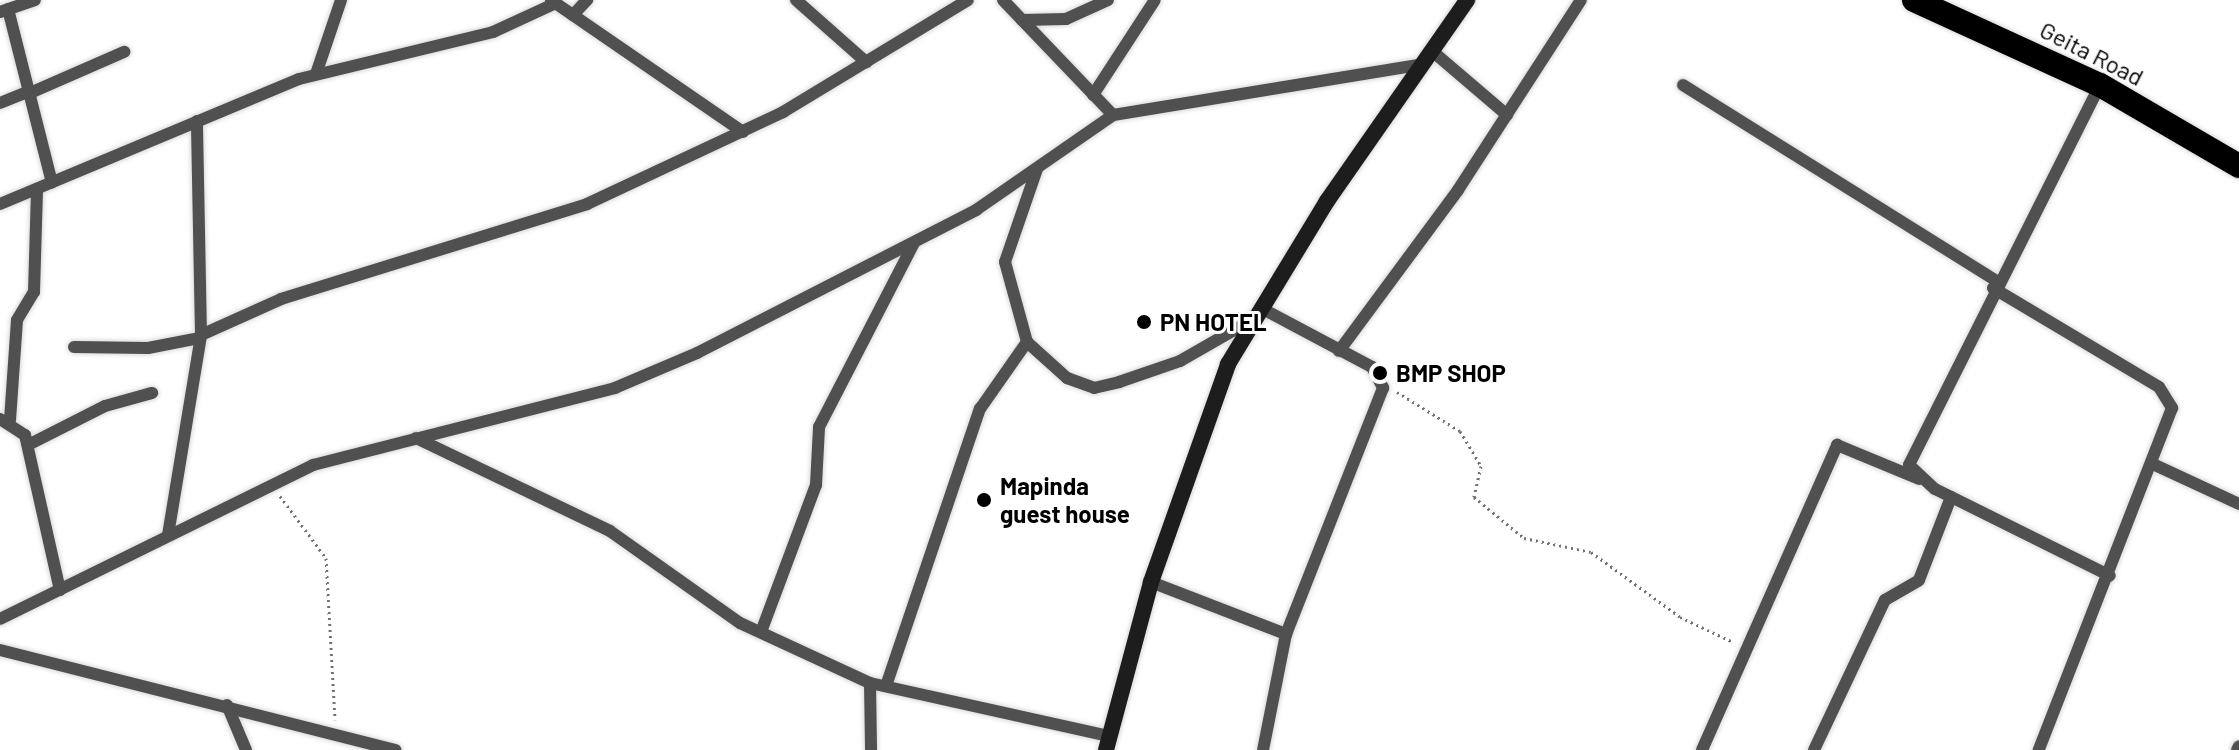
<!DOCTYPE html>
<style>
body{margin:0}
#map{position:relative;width:2239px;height:750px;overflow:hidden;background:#fff;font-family:Barlow,sans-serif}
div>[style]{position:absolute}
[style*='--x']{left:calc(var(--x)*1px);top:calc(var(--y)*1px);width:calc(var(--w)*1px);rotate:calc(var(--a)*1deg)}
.path>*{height:3px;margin-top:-1.5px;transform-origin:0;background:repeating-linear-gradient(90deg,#727272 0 2px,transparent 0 6px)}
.roads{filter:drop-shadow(0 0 2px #dbdbdb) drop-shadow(0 0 2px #dbdbdb)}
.street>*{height:12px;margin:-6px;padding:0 6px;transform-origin:6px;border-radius:6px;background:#505050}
.secondary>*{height:16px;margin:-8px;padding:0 8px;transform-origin:8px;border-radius:8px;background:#1d1d1d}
.highway>*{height:24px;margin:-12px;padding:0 12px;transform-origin:12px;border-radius:12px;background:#000}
.dots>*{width:22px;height:22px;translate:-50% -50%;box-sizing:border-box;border:4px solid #fff;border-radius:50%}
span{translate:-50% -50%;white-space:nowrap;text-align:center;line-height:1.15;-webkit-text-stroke:6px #fff;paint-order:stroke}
.street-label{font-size:24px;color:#000}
.poi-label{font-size:24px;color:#000;font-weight:700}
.left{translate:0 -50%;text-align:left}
</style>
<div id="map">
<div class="path">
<i style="--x:1397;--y:392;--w:74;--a:31.8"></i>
<i style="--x:1460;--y:431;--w:41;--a:59"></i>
<i style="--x:1481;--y:466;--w:32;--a:103"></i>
<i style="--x:1474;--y:497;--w:65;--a:39.4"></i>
<i style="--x:1524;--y:538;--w:68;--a:11.8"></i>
<i style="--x:1591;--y:552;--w:110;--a:36.1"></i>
<i style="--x:1680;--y:617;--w:59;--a:25.3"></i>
<i style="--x:280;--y:496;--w:77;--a:53.4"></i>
<i style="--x:326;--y:558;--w:162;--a:86.8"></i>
</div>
<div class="roads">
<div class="street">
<i style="--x:551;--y:0;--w:233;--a:34.5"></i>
<i style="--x:796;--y:0;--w:94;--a:41.5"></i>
<i style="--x:1003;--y:0;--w:159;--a:46.3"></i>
<i style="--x:8;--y:9;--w:179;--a:75.8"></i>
<i style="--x:0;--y:12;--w:37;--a:-19"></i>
<i style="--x:573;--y:15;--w:21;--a:-47"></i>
<i style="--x:1022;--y:20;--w:44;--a:-1.3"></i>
<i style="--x:1066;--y:19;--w:46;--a:-24.3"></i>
<i style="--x:1431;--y:50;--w:100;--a:40.5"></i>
<i style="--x:316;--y:74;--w:78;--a:-71.3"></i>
<i style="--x:1683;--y:85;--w:370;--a:32"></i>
<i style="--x:2100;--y:85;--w:425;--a:116.7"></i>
<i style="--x:1909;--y:465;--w:35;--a:43"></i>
<i style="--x:1935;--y:489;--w:195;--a:26.4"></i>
<i style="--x:30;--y:93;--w:103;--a:-23.6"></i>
<i style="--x:1093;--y:95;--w:113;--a:-56.9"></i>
<i style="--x:0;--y:103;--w:31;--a:-22"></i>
<i style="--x:1037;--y:169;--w:98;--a:109"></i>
<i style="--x:1005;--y:262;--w:83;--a:74.6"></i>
<i style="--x:1027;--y:342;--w:54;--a:42"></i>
<i style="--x:1067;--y:378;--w:29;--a:20"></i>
<i style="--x:1094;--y:388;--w:26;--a:-13"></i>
<i style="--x:1119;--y:382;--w:65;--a:-19"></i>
<i style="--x:1180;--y:361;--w:86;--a:-29.8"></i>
<i style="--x:0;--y:204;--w:324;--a:-22.7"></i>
<i style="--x:299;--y:79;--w:200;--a:-13.6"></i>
<i style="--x:493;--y:32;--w:69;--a:-24.7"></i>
<i style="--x:1993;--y:288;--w:193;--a:30.8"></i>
<i style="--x:2159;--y:387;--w:25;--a:58"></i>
<i style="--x:2172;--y:408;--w:367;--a:111.3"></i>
<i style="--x:1261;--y:308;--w:126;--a:28"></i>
<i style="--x:1372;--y:367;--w:24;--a:62"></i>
<i style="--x:1383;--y:388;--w:264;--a:111.5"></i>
<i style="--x:1286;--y:634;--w:118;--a:101.2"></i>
<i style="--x:201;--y:335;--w:88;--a:-24.2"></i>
<i style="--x:281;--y:299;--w:320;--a:-17.2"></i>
<i style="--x:587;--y:204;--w:217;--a:-25.1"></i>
<i style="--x:783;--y:112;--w:216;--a:-31.2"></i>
<i style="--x:74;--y:347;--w:74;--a:0.8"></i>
<i style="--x:148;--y:348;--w:53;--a:-10.9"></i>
<i style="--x:1339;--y:351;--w:200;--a:-53.5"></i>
<i style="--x:1458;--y:190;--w:226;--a:-57.1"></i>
<i style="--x:0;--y:419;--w:30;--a:33"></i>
<i style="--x:25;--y:435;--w:159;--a:77.3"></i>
<i style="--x:10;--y:420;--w:100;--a:-86"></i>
<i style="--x:17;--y:320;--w:33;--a:-59"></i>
<i style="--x:34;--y:292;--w:103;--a:-88.3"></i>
<i style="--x:416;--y:438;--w:215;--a:25.6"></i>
<i style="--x:610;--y:531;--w:159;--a:35.3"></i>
<i style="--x:740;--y:623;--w:143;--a:24.8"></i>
<i style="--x:870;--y:683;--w:245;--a:12.5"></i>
<i style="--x:28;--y:445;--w:86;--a:-26.9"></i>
<i style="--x:105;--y:406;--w:49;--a:-15.5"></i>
<i style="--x:2155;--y:465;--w:93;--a:24.9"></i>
<i style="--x:168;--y:535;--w:203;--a:-80.6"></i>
<i style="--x:201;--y:335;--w:214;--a:-91.1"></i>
<i style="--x:1151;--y:582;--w:145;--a:21.1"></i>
<i style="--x:0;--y:619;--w:349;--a:-26.2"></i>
<i style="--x:313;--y:465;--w:312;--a:-14.3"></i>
<i style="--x:615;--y:388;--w:89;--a:-23.1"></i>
<i style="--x:697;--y:353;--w:314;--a:-27.1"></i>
<i style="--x:976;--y:210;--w:167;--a:-34.7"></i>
<i style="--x:1113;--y:115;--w:311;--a:-9.3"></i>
<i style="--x:761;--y:632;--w:157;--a:-69.5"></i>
<i style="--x:816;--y:485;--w:58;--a:-87"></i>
<i style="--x:819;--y:427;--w:207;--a:-62.7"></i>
<i style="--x:0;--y:650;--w:408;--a:14.2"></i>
<i style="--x:870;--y:683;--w:67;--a:89.1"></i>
<i style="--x:886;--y:686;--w:293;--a:-71.3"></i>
<i style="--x:980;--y:409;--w:82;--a:-55"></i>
<i style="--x:227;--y:705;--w:49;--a:67.1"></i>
<i style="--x:1702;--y:750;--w:334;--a:-66.1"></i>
<i style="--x:1837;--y:445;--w:89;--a:22.5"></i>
<i style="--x:1814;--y:750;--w:166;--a:-64.7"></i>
<i style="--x:1885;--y:600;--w:39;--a:-30"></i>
<i style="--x:1919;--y:580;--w:89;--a:-68.9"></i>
<i style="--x:2237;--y:750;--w:4;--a:-63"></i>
</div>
<div class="secondary">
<i style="--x:1106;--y:750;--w:174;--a:-75"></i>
<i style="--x:1151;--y:582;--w:231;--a:-70.5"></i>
<i style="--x:1228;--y:364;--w:191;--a:-58.7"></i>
<i style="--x:1327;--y:201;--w:245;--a:-55.1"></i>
</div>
<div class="highway">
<i style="--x:1914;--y:0;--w:205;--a:24.6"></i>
<i style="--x:2100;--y:85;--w:161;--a:30.2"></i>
</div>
</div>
<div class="dots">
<i style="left:1144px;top:322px;background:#000"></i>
<i style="left:1380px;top:373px;background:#000"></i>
<i style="left:984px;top:500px;background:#000"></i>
</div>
<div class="street-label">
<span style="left:2092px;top:53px;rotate:27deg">Geita Road</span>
</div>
<div class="poi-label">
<span class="left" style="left:1160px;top:322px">PN HOTEL</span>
<span class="left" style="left:1396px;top:373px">BMP SHOP</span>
<span class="left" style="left:1000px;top:500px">Mapinda<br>guest house</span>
</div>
</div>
